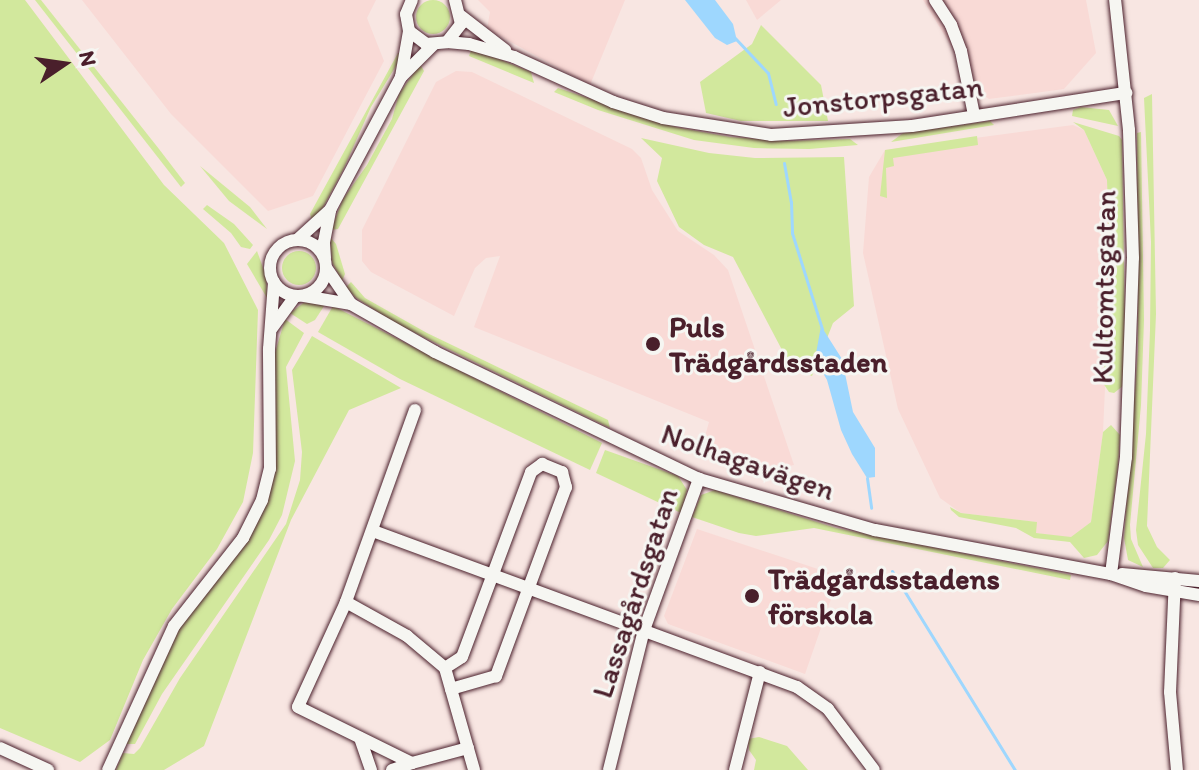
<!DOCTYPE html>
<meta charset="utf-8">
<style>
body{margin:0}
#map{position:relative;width:1199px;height:770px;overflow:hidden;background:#f8e6e2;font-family:Itim,sans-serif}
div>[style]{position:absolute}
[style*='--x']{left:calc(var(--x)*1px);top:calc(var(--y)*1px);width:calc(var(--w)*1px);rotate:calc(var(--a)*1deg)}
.built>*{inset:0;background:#f9dad6}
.green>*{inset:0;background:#d2e89d}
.round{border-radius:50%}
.water>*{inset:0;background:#9ed7fe}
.stream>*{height:3px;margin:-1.5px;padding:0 1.5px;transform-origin:1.5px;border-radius:1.5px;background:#9ed7fe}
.roads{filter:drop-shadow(0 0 2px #4a1f2b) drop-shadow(0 0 2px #4a1f2b)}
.minor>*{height:12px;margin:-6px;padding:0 6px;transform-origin:6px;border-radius:6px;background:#f6f6f2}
.minor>.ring{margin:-6px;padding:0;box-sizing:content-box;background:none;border:12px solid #f6f6f2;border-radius:50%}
.dots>*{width:22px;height:22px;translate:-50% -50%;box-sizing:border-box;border:4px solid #f6f6f2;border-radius:50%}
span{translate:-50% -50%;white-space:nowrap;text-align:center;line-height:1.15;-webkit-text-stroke:6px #f6f6f2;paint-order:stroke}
.street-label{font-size:30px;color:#4a1f2b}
.poi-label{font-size:30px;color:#4a1f2b;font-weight:700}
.left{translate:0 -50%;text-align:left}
.north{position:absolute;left:24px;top:24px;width:80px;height:80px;-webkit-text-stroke:6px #f6f6f2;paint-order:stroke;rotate:77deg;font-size:22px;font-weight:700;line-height:32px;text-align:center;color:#4a1f2b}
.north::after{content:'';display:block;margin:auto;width:28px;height:36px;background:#4a1f2b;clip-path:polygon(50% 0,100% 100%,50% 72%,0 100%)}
</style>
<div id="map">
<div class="built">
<i style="clip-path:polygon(82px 0,376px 0,367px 18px,384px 61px,313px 196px,268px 211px,171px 114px)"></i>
<i style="clip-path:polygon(478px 0,625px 0,590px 85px,487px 29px,490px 12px)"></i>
<i style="clip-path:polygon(746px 0,781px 0,757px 20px)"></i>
<i style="clip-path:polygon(923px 0,1086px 0,1096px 53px,1064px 89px,989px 99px,980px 93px)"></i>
<i style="clip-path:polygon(456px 71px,472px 72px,632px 149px,641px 158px,652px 190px,678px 231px,714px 255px,728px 270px,794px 465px,783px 467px,781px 475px,703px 443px,709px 422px,474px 327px,500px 256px,486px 258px,475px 268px,454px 316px,371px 272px,362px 261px,362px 230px,436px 82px)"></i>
<i style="clip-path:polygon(1073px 125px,1084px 130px,1107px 180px,1110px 278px,1103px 432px,1091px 522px,1071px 538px,1036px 533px,1036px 522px,961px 513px,940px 498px,898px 409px,863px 253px,869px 177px,885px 150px)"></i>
<i style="clip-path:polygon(697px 529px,839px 576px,805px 674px,668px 624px,664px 616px)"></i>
</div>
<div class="green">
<i style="clip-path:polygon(0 0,25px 0,164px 185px,224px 243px,258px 310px,253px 453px,243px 502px,217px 549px,172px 609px,143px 660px,110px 740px,80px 762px,0 728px)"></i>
<i style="clip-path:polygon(35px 0,41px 0,159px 149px,185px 183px,181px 187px)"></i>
<i class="round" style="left:416px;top:0;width:34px;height:34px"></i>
<i style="clip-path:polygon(761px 25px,821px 85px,828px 121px,741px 121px,706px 113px,700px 82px,752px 44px)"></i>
<i style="clip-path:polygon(472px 48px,531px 72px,534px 83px,469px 56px)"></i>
<i style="clip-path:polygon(398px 53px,401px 54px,399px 61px,371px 107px,343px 170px,320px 213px,312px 220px,310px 214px)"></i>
<i style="clip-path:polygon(420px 64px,424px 71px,338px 229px,331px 230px,343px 199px,367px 165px,392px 119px,399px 94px)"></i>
<i style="clip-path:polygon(558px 88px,675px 127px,730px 137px,788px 141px,850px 139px,858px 145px,809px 149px,754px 148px,694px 140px,598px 110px,554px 92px)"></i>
<i style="clip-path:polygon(1152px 94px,1156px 314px,1147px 526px,1157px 547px,1170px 560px,1163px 568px,1153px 568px,1138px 545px,1136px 530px,1146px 434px,1150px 330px,1151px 242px,1144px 98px)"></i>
<i style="clip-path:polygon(1081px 107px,1109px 110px,1118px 126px,1072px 116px,1073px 110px)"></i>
<i style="clip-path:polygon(990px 121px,994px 125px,891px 142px,903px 133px)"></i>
<i style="clip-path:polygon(1073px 122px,1119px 136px,1122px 140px,1125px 329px,1123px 386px,1114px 393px,1109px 392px,1103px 383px,1110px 278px,1107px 180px,1084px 130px)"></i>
<i style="clip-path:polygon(1141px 132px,1144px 320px,1141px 405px,1130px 525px,1131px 539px,1143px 567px,1128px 560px,1124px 538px,1138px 350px,1137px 133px)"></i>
<i style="clip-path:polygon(977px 136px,978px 145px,893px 158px,894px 166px,886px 168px,887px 198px,880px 196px,885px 150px)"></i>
<i style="clip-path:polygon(641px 138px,709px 153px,755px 158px,844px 157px,854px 306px,833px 323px,812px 376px,791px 367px,733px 257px,704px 245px,679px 227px,657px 181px,662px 158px)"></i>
<i style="clip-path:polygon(200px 166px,250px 207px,267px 229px,229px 201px)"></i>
<i style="clip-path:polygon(207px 205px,234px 224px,253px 245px,250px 249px,241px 247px,231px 233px,203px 209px)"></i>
<i style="clip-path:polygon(330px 237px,336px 244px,345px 274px,342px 281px,332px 262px)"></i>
<i style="clip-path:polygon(257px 251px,266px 276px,267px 298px,247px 264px)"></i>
<i class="round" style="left:282px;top:251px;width:34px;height:34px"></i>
<i style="clip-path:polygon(351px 282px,365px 298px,427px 333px,608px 420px,610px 428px,393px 322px,355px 297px,346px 287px)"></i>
<i style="clip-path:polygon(306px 301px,326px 303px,315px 320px,307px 324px,290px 313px)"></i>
<i style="clip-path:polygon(333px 306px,602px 443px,590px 470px,400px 379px,318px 332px)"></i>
<i style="clip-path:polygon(285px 319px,304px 333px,286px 367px,295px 461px,282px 515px,269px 540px,162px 694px,135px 744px,126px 744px,182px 622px,247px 540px,275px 461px,275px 353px)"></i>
<i style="clip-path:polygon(312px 336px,401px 388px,349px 410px,291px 520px,204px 746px,164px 770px,116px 770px,123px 753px,134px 754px,140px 748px,180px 678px,286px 524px,300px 480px,302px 452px,292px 370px)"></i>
<i style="clip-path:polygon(1111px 425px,1120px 435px,1118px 466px,1108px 541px,1097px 555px,1084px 558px,1070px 542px,1034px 538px,1016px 528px,959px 517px,951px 510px,950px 507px,961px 513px,1037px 522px,1036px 533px,1071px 537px,1091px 522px,1103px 432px)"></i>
<i style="clip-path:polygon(605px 450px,678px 476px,687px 490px,681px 513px,596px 473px)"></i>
<i style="clip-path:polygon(715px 490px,836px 528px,1071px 575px,1070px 580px,814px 528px,756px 536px,739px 533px,692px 517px,701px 495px)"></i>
<i style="clip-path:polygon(759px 737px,787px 746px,808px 770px,754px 770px,756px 760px,749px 750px,748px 739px)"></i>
</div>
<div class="water">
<i style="clip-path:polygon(685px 0,715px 0,733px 24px,737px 41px,727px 45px,715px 38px)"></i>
<i style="clip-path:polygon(821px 326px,842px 359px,853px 412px,875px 448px,875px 477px,867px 478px,852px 454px,841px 430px,827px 380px,815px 359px)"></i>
</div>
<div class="stream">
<i style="--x:735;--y:38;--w:48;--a:46.7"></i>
<i style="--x:768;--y:73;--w:32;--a:76"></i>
<i style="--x:784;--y:163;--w:40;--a:80"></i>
<i style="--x:791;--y:202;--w:31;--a:88"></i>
<i style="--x:792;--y:233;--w:101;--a:72.6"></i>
<i style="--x:867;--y:478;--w:30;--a:82"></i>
<i style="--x:892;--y:571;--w:234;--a:58.3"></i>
</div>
<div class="roads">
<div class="minor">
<i style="--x:935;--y:0;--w:30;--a:57"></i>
<i style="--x:951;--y:25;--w:28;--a:69"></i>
<i style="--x:961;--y:51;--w:65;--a:78.5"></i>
<i style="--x:461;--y:16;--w:56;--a:37.7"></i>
<i style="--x:409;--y:31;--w:21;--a:37"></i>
<i style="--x:426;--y:44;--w:21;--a:-5"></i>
<i style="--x:447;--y:42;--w:23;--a:-52"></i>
<i style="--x:461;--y:24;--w:25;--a:-104"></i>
<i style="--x:447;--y:42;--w:22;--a:5"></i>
<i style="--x:469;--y:44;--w:47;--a:16.1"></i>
<i style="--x:514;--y:57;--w:109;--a:24.4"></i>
<i style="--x:613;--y:102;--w:52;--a:17.7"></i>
<i style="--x:663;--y:118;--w:109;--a:8.9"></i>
<i style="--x:771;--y:135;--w:141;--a:-3.7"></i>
<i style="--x:912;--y:126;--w:217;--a:-8.8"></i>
<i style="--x:401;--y:77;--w:45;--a:-45"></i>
<i style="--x:297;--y:240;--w:45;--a:-42.3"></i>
<i style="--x:330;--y:210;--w:151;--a:-61.9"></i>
<i style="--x:401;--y:77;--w:47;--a:-80.1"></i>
<i style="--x:409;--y:31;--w:17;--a:-100"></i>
<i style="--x:406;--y:14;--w:15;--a:-67"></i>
<i class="ring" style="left:270px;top:240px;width:44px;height:44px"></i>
<i style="--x:325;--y:258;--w:16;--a:-94"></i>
<i style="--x:324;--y:242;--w:33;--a:-79"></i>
<i style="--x:327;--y:269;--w:42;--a:55.6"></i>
<i style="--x:304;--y:296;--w:48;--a:9.7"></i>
<i style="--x:351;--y:304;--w:97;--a:29.7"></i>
<i style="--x:435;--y:352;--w:293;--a:25.7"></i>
<i style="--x:699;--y:479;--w:183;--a:16.2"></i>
<i style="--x:875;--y:530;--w:240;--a:10.6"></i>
<i style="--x:1111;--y:574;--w:37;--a:19"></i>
<i style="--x:1146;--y:586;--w:54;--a:9.6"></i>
<i style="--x:272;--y:328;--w:39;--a:-54"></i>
<i style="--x:415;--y:410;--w:204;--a:109.8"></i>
<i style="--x:346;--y:602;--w:115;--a:114.6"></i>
<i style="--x:298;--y:707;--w:127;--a:26.2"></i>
<i style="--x:412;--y:763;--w:58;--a:-15"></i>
<i style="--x:373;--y:531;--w:452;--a:20.2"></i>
<i style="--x:797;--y:687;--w:38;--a:35"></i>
<i style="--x:828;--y:709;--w:76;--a:53"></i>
<i style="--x:1111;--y:574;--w:118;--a:-82.7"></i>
<i style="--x:1126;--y:457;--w:199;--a:-88"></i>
<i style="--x:1133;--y:258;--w:128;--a:-91.8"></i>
<i style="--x:1129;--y:130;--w:131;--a:-96.1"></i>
<i style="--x:1122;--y:574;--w:77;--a:5.2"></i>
<i style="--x:1175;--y:578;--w:114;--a:92.5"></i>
<i style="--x:1170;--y:692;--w:78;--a:84.9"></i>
<i style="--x:346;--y:602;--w:70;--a:29.1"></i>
<i style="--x:407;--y:636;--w:50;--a:40.1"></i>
<i style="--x:445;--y:668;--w:106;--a:74.1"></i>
<i style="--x:445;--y:668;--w:20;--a:-33"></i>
<i style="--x:462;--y:657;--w:197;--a:-69.5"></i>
<i style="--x:531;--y:472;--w:14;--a:-36"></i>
<i style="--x:542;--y:464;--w:22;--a:22"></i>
<i style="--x:562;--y:472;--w:16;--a:75"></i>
<i style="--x:566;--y:487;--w:202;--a:110.3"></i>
<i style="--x:496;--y:676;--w:47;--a:163.9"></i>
<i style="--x:360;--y:738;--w:34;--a:71"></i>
<i style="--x:0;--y:748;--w:53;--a:24.6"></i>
<i style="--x:108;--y:770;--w:158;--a:-65.4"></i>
<i style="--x:174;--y:626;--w:112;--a:-51.9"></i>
<i style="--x:243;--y:538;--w:42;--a:-63.4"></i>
<i style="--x:262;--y:500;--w:32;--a:-76"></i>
<i style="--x:270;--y:469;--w:120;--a:-90.5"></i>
<i style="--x:269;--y:349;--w:67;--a:-85.7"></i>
<i style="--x:392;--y:770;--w:21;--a:-19"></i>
<i style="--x:609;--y:770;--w:144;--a:-76"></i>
<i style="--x:644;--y:630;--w:161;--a:-70"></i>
<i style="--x:735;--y:770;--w:101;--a:-75.7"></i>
</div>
</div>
<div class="dots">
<i style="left:653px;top:344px;background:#4a1f2b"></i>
<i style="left:752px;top:596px;background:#4a1f2b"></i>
</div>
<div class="street-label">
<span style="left:883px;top:97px;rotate:-6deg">Jonstorpsgatan</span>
<span style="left:1104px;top:287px;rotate:-89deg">Kultomtsgatan</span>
<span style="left:748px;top:462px;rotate:19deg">Nolhagavägen</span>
<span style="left:635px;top:593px;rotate:-72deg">Lassagårdsgatan</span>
</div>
<div class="poi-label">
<span class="left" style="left:669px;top:344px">Puls<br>Trädgårdsstaden</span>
<span class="left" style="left:768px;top:596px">Trädgårdsstadens<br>förskola</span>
</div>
<div class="north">N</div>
</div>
